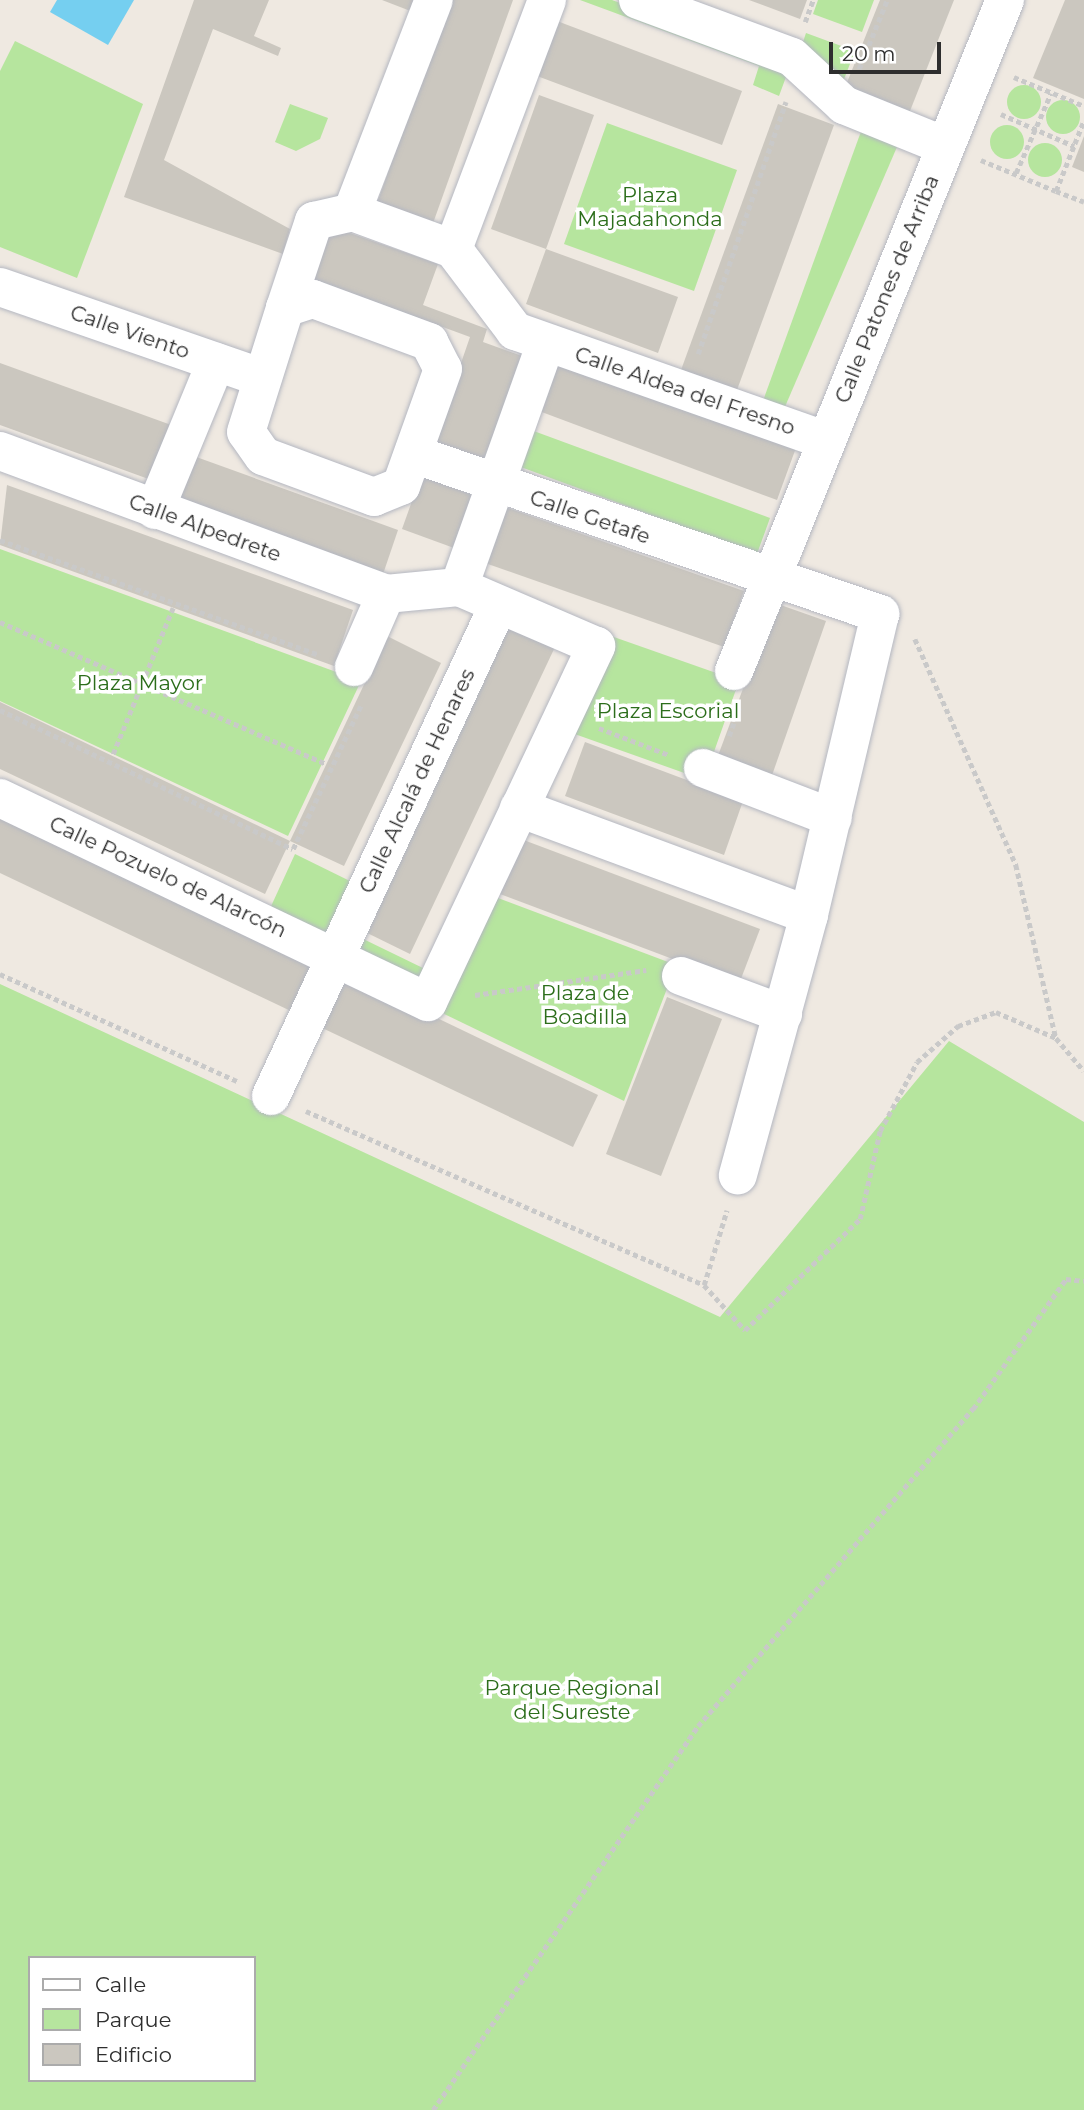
<!DOCTYPE html>
<meta charset="utf-8">
<style>
body{margin:0}
#map{position:relative;width:1084px;height:2110px;overflow:hidden;background:#efe9e1;font-family:Montserrat,sans-serif}
div>[style]{position:absolute}
[style*='--x']{left:calc(var(--x)*1px);top:calc(var(--y)*1px);width:calc(var(--w)*1px);rotate:calc(var(--a)*1deg)}
.green>*{inset:0;background:#b6e59e}
.round{border-radius:50%}
.water>*{inset:0;background:#75cff0}
.building>*{inset:0;background:#cbc7bf}
.path>*{height:4.5px;margin-top:-2.25px;transform-origin:0;background:repeating-linear-gradient(90deg,#c9c9c9 0 5px,transparent 0 8.5px)}
.roads{filter:drop-shadow(0 0 2px #b4b7c1) drop-shadow(0 0 2px #b4b7c1)}
.street>*{height:38px;margin:-19px;padding:0 19px;transform-origin:19px;border-radius:19px;background:#fff}
span{translate:-50% -50%;white-space:nowrap;text-align:center;line-height:1.15;-webkit-text-stroke:7px #fff;paint-order:stroke}
.park-label{font-size:21px;color:#2c6e1b}
.street-label{font-size:21px;color:#2e2e2e}
.legend{position:absolute;left:28px;top:1956px;width:228px;height:126px;box-sizing:border-box;background:#fff;border:2px solid #ababab;margin:0;padding:9px 12px;list-style:none;font-size:21px;color:#2e2e2e}
.legend li{display:flex;align-items:center;gap:14px;height:35px}
.legend b{width:35px;border:2px solid #ababab}
.scale{position:absolute;left:829px;top:42px;width:112px;height:32px;box-sizing:border-box;border:4px solid #2e2e2e;border-top:0;padding-left:9px;font-size:21px;line-height:24px;white-space:nowrap;color:#2e2e2e;-webkit-text-stroke:5px #fff;paint-order:stroke}
</style>
<div id="map">
<div class="green">
<i style="clip-path:polygon(580px 0,612px 0,790px 66px,779px 96px,753px 85px,759px 66px)"></i>
<i style="clip-path:polygon(818px 0,874px 0,862px 32px,813px 14px)"></i>
<i style="clip-path:polygon(806px 33px,855px 51px,839px 92px,799px 54px)"></i>
<i style="clip-path:polygon(15px 41px,143px 104px,77px 278px,0 247px,0 71px)"></i>
<i class="round" style="left:1007px;top:85px;width:34px;height:34px"></i>
<i class="round" style="left:1046px;top:100px;width:34px;height:34px"></i>
<i style="clip-path:polygon(290px 104px,328px 118px,320px 139px,296px 151px,275px 142px)"></i>
<i style="clip-path:polygon(607px 123px,737px 170px,694px 291px,564px 244px)"></i>
<i class="round" style="left:990px;top:125px;width:34px;height:34px"></i>
<i style="clip-path:polygon(863px 126px,900px 140px,781px 416px,760px 409px)"></i>
<i class="round" style="left:1028px;top:143px;width:34px;height:34px"></i>
<i style="clip-path:polygon(531px 430px,770px 518px,757px 554px,518px 466px)"></i>
<i style="clip-path:polygon(0 549px,361px 681px,288px 836px,0 701px)"></i>
<i style="clip-path:polygon(611px 636px,739px 681px,704px 780px,569px 732px)"></i>
<i style="clip-path:polygon(295px 854px,356px 884px,327px 944px,267px 915px)"></i>
<i style="clip-path:polygon(490px 895px,676px 965px,624px 1101px,436px 1010px)"></i>
<i style="clip-path:polygon(355px 935px,425px 969px,419px 981px,349px 948px)"></i>
<i style="clip-path:polygon(evenodd,0 984px,720px 1317px,949px 1041px,1084px 1122px,1084px 2110px,0 2110px,0 984px,30px 1958px,254px 1958px,254px 2080px,30px 2080px,30px 1958px)"></i>
</div>
<div class="water">
<i style="clip-path:polygon(57px 0,134px 0,108px 45px,50px 12px)"></i>
</div>
<div class="building">
<i style="clip-path:polygon(194px 0,269px 0,254px 36px,281px 48px,278px 56px,213px 29px,164px 160px,290px 229px,283px 254px,124px 197px)"></i>
<i style="clip-path:polygon(382px 0,418px 0,413px 12px)"></i>
<i style="clip-path:polygon(450px 0,513px 0,432px 226px,376px 206px)"></i>
<i style="clip-path:polygon(749px 0,807px 0,800px 19px)"></i>
<i style="clip-path:polygon(880px 0,954px 0,908px 116px,844px 90px)"></i>
<i style="clip-path:polygon(1065px 0,1084px 0,1084px 99px,1033px 78px)"></i>
<i style="clip-path:polygon(557px 21px,742px 91px,722px 145px,537px 76px)"></i>
<i style="clip-path:polygon(539px 95px,594px 115px,546px 249px,491px 229px)"></i>
<i style="clip-path:polygon(778px 104px,834px 125px,737px 390px,681px 370px)"></i>
<i style="clip-path:polygon(1084px 136px,1084px 172px,1072px 167px)"></i>
<i style="clip-path:polygon(330px 226px,438px 264px,423px 305px,487px 329px,483px 342px,522px 356px,485px 463px,433px 444px,470px 337px,312px 279px)"></i>
<i style="clip-path:polygon(546px 249px,678px 297px,658px 353px,526px 304px)"></i>
<i style="clip-path:polygon(559px 356px,797px 445px,777px 500px,539px 411px)"></i>
<i style="clip-path:polygon(0 363px,174px 426px,154px 481px,0 425px)"></i>
<i style="clip-path:polygon(188px 454px,398px 530px,380px 583px,169px 507px)"></i>
<i style="clip-path:polygon(421px 476px,473px 495px,454px 548px,402px 529px)"></i>
<i style="clip-path:polygon(7px 485px,353px 610px,334px 666px,0 545px)"></i>
<i style="clip-path:polygon(505px 507px,744px 591px,724px 647px,485px 563px)"></i>
<i style="clip-path:polygon(775px 603px,826px 621px,770px 781px,716px 761px)"></i>
<i style="clip-path:polygon(502px 622px,555px 647px,410px 954px,357px 928px)"></i>
<i style="clip-path:polygon(387px 636px,441px 663px,344px 866px,290px 841px)"></i>
<i style="clip-path:polygon(0 702px,290px 841px,265px 894px,0 769px)"></i>
<i style="clip-path:polygon(585px 742px,743px 801px,724px 855px,565px 796px)"></i>
<i style="clip-path:polygon(0 808px,321px 960px,295px 1013px,0 873px)"></i>
<i style="clip-path:polygon(521px 839px,760px 929px,739px 984px,500px 894px)"></i>
<i style="clip-path:polygon(343px 973px,598px 1095px,573px 1147px,318px 1026px)"></i>
<i style="clip-path:polygon(667px 997px,722px 1019px,661px 1176px,606px 1154px)"></i>
</div>
<div class="path">
<i style="--x:805;--y:22;--w:23;--a:-70"></i>
<i style="--x:859;--y:69;--w:74;--a:-67.9"></i>
<i style="--x:1014;--y:77;--w:76;--a:22.5"></i>
<i style="--x:1001;--y:114;--w:80;--a:23.7"></i>
<i style="--x:981;--y:160;--w:81;--a:22.5"></i>
<i style="--x:1056;--y:191;--w:76;--a:-68.5"></i>
<i style="--x:1016;--y:173;--w:87;--a:-66.4"></i>
<i style="--x:1056;--y:191;--w:30;--a:21"></i>
<i style="--x:698;--y:354;--w:267;--a:-70.8"></i>
<i style="--x:0;--y:540;--w:340;--a:19.8"></i>
<i style="--x:0;--y:622;--w:356;--a:23.5"></i>
<i style="--x:915;--y:639;--w:248;--a:65.9"></i>
<i style="--x:1016;--y:865;--w:178;--a:77"></i>
<i style="--x:1056;--y:1038;--w:43;--a:49.7"></i>
<i style="--x:0;--y:710;--w:324;--a:25.4"></i>
<i style="--x:293;--y:849;--w:161;--a:-64.7"></i>
<i style="--x:599;--y:728;--w:75;--a:21.1"></i>
<i style="--x:729;--y:736;--w:30;--a:-70"></i>
<i style="--x:113;--y:754;--w:158;--a:-67.7"></i>
<i style="--x:0;--y:974;--w:260;--a:24.3"></i>
<i style="--x:475;--y:995;--w:173;--a:-8.3"></i>
<i style="--x:306;--y:1111;--w:434;--a:23.6"></i>
<i style="--x:704;--y:1285;--w:78;--a:-73"></i>
<i style="--x:704;--y:1285;--w:61;--a:47.7"></i>
<i style="--x:745;--y:1330;--w:160;--a:-44"></i>
<i style="--x:860;--y:1219;--w:90;--a:-77.2"></i>
<i style="--x:880;--y:1131;--w:78;--a:-61.8"></i>
<i style="--x:917;--y:1062;--w:55;--a:-41.3"></i>
<i style="--x:958;--y:1026;--w:40;--a:-20.2"></i>
<i style="--x:996;--y:1012;--w:65;--a:23.4"></i>
<i style="--x:433;--y:2110;--w:467;--a:-55.4"></i>
<i style="--x:698;--y:1726;--w:420;--a:-49.1"></i>
<i style="--x:973;--y:1409;--w:160;--a:-54.4"></i>
<i style="--x:1066;--y:1279;--w:18;--a:6"></i>
</div>
<div class="roads">
<div class="street">
<i style="--x:638;--y:0;--w:164;--a:20.3"></i>
<i style="--x:792;--y:57;--w:71;--a:42.7"></i>
<i style="--x:844;--y:105;--w:109;--a:22.1"></i>
<i style="--x:352;--y:212;--w:108;--a:20.1"></i>
<i style="--x:453;--y:249;--w:103;--a:52.9"></i>
<i style="--x:515;--y:331;--w:329;--a:19.4"></i>
<i style="--x:453;--y:249;--w:266;--a:-69.3"></i>
<i style="--x:0;--y:287;--w:275;--a:19.1"></i>
<i style="--x:313;--y:299;--w:124;--a:20.3"></i>
<i style="--x:429;--y:342;--w:30;--a:63"></i>
<i style="--x:443;--y:369;--w:124;--a:109.7"></i>
<i style="--x:401;--y:486;--w:29;--a:158"></i>
<i style="--x:374;--y:497;--w:118;--a:-159.7"></i>
<i style="--x:263;--y:456;--w:29;--a:-125"></i>
<i style="--x:246;--y:432;--w:130;--a:-72.5"></i>
<i style="--x:285;--y:308;--w:29;--a:-18"></i>
<i style="--x:285;--y:308;--w:92;--a:-71.6"></i>
<i style="--x:314;--y:221;--w:39;--a:-13"></i>
<i style="--x:352;--y:212;--w:227;--a:-68.9"></i>
<i style="--x:0;--y:451;--w:412;--a:20.3"></i>
<i style="--x:386;--y:594;--w:73;--a:-5.5"></i>
<i style="--x:459;--y:587;--w:259;--a:-70.4"></i>
<i style="--x:413;--y:454;--w:494;--a:18.9"></i>
<i style="--x:880;--y:614;--w:309;--a:103.3"></i>
<i style="--x:809;--y:915;--w:270;--a:105.3"></i>
<i style="--x:155;--y:510;--w:160;--a:-67.6"></i>
<i style="--x:354;--y:667;--w:80;--a:-66.3"></i>
<i style="--x:734;--y:671;--w:724;--a:-68.01"></i>
<i style="--x:703;--y:768;--w:139;--a:21"></i>
<i style="--x:0;--y:798;--w:474;--a:25.5"></i>
<i style="--x:428;--y:1002;--w:394;--a:-64.7"></i>
<i style="--x:596;--y:646;--w:149;--a:-156.7"></i>
<i style="--x:519;--y:808;--w:309;--a:20.3"></i>
<i style="--x:681;--y:976;--w:109;--a:20.4"></i>
<i style="--x:271;--y:1096;--w:540;--a:-65.14"></i>
</div>
</div>
<div class="park-label">
<span style="left:650px;top:207px">Plaza<br>Majadahonda</span>
<span style="left:140px;top:683px">Plaza Mayor</span>
<span style="left:668px;top:711px">Plaza Escorial</span>
<span style="left:585px;top:1005px">Plaza de<br>Boadilla</span>
<span style="left:572px;top:1700px">Parque Regional<br>del Sureste</span>
</div>
<div class="street-label">
<span style="left:887px;top:289px;rotate:-68deg">Calle Patones de Arriba</span>
<span style="left:130px;top:332px;rotate:19deg">Calle Viento</span>
<span style="left:685px;top:391px;rotate:19deg">Calle Aldea del Fresno</span>
<span style="left:590px;top:517px;rotate:19deg">Calle Getafe</span>
<span style="left:205px;top:528px;rotate:20deg">Calle Alpedrete</span>
<span style="left:417px;top:781px;rotate:-65deg">Calle Alcalá de Henares</span>
<span style="left:168px;top:877px;rotate:25deg">Calle Pozuelo de Alarcón</span>
</div>
<ul class="legend">
<li><b style="height:9px;background:#fff"></b>Calle</li>
<li><b style="height:19px;background:#b6e59e"></b>Parque</li>
<li><b style="height:19px;background:#cbc7bf"></b>Edificio</li>
</ul>
<div class="scale">20 m</div>
</div>
